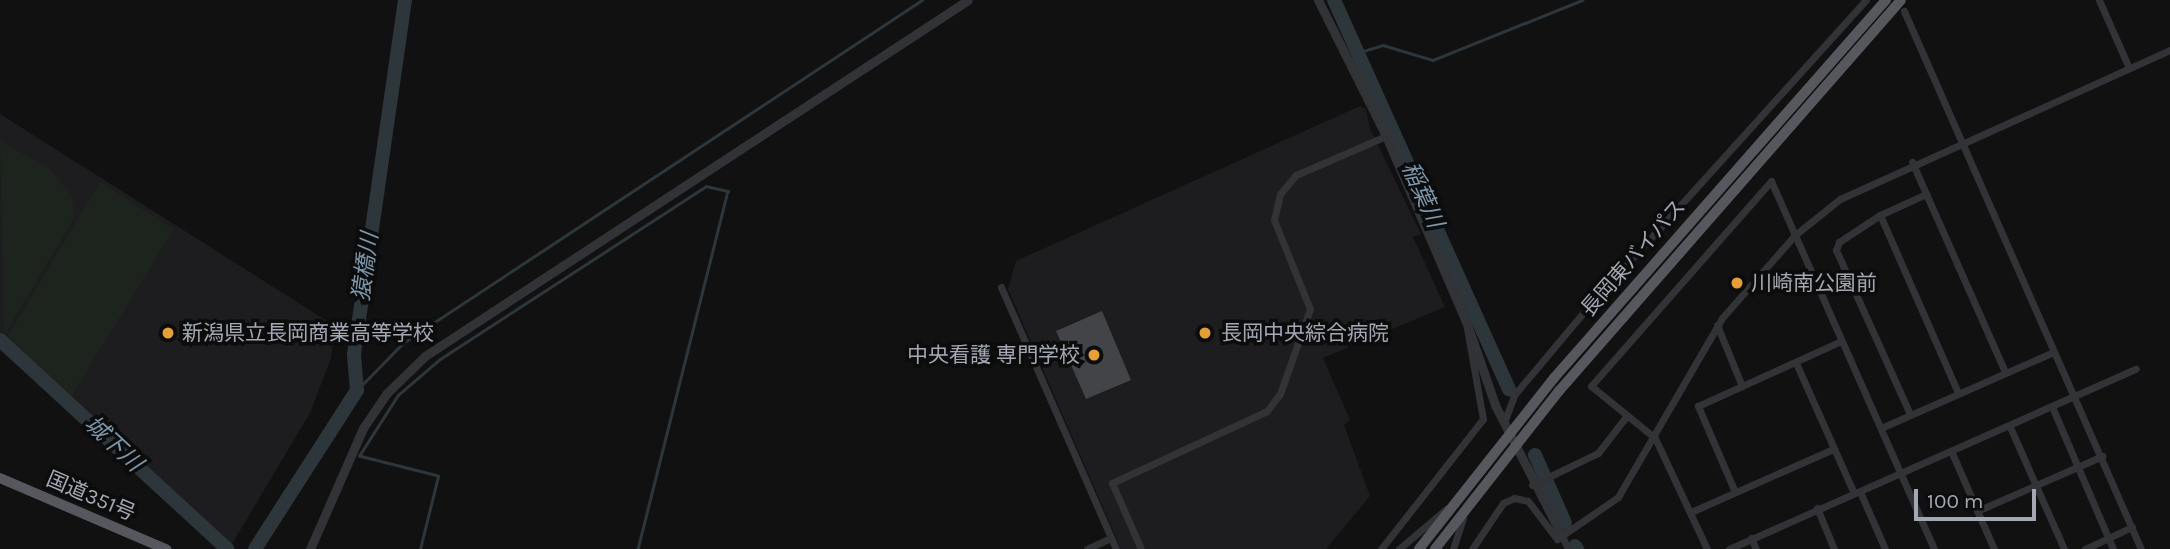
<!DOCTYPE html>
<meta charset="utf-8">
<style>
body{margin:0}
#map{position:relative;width:2170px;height:549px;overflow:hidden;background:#111112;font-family:Karla,"Noto Sans JP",sans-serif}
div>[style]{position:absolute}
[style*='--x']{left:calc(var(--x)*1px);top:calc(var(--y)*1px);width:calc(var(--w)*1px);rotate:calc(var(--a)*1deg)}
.built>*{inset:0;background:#1d1d1f}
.green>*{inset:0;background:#1d241e}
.stream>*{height:2.5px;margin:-1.25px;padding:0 1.25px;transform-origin:1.25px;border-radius:1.25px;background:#2d363b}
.river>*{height:14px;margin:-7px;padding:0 7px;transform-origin:7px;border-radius:7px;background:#2d363b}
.building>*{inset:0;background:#424448}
.minor>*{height:7px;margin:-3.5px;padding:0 3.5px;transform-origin:3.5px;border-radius:3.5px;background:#323337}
.tertiary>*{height:9px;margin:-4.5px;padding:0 4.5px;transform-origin:4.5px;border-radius:4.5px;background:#323337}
.trunk>*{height:10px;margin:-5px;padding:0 5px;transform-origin:5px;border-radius:5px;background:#56585e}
.dots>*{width:19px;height:19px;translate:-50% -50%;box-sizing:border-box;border:4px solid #0c0c0d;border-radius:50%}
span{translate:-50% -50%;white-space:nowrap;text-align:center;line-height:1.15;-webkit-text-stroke:7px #0c0c0d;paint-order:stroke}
.street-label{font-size:21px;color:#a3a8b2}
.poi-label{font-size:21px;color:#a3a8b2}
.left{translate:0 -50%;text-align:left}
.right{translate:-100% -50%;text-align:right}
.water-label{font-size:23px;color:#7c97ab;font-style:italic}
.scale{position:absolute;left:1914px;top:489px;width:122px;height:32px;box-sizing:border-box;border:4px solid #a3a8b2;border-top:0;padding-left:9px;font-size:21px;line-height:24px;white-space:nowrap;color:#a3a8b2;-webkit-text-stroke:5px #0c0c0d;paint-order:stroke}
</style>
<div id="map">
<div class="built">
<i style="clip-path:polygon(1360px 106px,1366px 109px,1370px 129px,1421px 234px,1413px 237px,1445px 307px,1323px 358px,1350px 420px,1344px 425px,1370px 496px,1326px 549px,1121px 549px,1008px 289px,1016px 261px)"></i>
<i style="clip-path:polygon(0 114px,335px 326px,331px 358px,311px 411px,229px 549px,221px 549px,0 337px)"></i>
</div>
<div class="green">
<i style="clip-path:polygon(0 141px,50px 169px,72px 195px,74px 218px,4px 336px)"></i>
<i style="clip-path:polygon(100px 182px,174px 229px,69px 400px,6px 339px)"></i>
</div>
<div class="stream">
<i style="--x:1360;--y:52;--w:24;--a:-17"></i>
<i style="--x:1383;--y:45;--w:52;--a:16.7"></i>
<i style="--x:1433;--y:60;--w:161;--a:-21.9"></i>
<i style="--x:357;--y:390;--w:66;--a:-45.6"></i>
<i style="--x:403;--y:343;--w:622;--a:-33.46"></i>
<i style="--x:420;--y:549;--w:75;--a:-76.1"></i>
<i style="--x:438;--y:476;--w:81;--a:-165.8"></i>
<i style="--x:359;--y:456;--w:72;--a:-57.4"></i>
<i style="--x:398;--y:395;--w:55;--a:-40.6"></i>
<i style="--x:440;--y:359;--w:317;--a:-33"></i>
<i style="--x:706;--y:186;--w:23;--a:13"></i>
<i style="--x:728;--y:191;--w:369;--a:104.1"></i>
</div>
<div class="river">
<i style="--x:1334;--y:0;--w:427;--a:65.8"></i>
<i style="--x:0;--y:340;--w:309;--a:42.6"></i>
<i style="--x:1535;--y:455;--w:74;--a:66.2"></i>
<i style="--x:1575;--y:546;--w:4;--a:56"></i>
<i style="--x:255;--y:549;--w:189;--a:-57.3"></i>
<i style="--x:357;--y:390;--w:36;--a:-95"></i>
<i style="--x:354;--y:354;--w:358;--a:-81.8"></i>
</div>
<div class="building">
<i style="clip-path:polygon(1102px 311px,1131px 380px,1086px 399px,1056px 331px)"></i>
</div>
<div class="minor">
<i style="--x:2099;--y:0;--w:74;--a:66.2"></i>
<i style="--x:1904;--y:11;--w:588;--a:66.23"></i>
<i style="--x:1912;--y:162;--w:230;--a:66.1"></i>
<i style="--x:1880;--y:215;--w:194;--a:66.3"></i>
<i style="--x:1001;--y:287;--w:286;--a:66.3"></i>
<i style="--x:1717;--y:325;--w:66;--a:67.7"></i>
<i style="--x:1796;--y:363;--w:140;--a:66"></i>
<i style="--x:2053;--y:409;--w:152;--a:66.8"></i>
<i style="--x:1910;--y:414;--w:180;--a:-114.3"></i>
<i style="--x:1836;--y:250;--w:9;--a:-69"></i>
<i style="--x:1839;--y:242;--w:49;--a:-33.4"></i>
<i style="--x:1880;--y:215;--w:51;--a:-24.5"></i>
<i style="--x:1504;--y:422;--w:30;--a:-69"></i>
<i style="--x:1515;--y:394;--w:106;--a:-50"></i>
<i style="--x:1583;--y:313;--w:422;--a:-47.9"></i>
<i style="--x:2010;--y:427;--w:133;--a:66.1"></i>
<i style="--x:1881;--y:428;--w:186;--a:-23.8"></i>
<i style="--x:1952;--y:453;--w:105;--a:66.4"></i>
<i style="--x:1532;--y:485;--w:73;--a:-25.9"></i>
<i style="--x:1598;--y:453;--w:44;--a:-52.4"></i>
<i style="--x:1735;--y:492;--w:94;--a:-113.3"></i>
<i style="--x:1698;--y:406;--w:157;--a:-24.4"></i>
<i style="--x:1861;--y:494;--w:60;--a:66.4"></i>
<i style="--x:1817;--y:508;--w:44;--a:67.5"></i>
<i style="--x:1977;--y:511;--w:137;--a:-23.7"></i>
<i style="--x:1691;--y:512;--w:155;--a:-23.9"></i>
<i style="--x:1562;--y:536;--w:14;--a:65"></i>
<i style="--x:1751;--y:538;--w:12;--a:66"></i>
<i style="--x:1087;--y:549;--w:26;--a:-25"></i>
<i style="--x:1141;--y:549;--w:72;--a:-113.7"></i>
<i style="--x:1112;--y:483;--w:171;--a:-24.9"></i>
<i style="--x:1267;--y:411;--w:21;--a:-53"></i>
<i style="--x:1280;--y:394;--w:90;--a:-70.6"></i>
<i style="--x:1310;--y:309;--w:96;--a:-112"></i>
<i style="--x:1274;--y:220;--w:27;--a:-77"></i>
<i style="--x:1280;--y:194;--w:25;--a:-50"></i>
<i style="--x:1296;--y:175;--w:98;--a:-23.4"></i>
<i style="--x:1381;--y:549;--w:165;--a:-51.9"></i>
<i style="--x:1483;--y:419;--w:92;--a:-100"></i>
<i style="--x:1399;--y:549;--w:62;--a:-40.4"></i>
<i style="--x:1453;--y:549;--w:33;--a:-72"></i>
<i style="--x:1472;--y:549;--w:55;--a:-56"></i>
<i style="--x:1503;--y:503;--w:12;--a:-24"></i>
<i style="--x:1514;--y:498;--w:14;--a:12"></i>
<i style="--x:1528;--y:501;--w:48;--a:52.7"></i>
<i style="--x:1557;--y:539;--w:74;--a:-34.5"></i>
<i style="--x:1618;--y:497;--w:207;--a:-59.8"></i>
<i style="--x:1722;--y:318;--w:111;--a:-48.7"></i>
<i style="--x:1795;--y:235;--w:58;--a:-38.7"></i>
<i style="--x:1840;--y:199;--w:362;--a:-24.3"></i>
<i style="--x:1707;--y:549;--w:123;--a:-115.1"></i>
<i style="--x:1655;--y:438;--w:82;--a:-140.9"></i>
<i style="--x:1591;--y:386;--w:273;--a:-48.7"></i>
<i style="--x:1771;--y:181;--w:402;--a:66.1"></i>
<i style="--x:1729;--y:549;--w:445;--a:-23.9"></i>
<i style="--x:2085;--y:549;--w:52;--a:-25.1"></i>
</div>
<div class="tertiary">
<i style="--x:1318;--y:0;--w:152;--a:63.4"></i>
<i style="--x:1386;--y:136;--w:205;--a:66.7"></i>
<i style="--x:1467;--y:324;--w:86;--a:70.9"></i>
<i style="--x:1495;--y:405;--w:147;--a:62.9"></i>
<i style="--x:310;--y:549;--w:132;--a:-66.3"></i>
<i style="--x:363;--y:428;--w:42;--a:-55.6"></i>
<i style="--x:387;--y:393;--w:53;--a:-44.2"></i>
<i style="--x:425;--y:356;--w:649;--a:-33.25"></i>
</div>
<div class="trunk">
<i style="--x:0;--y:478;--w:181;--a:23.2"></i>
<i style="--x:1419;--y:549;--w:218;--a:-51.7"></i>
<i style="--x:1554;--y:378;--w:503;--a:-48.71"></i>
<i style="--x:1435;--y:549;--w:201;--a:-51.9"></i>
<i style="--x:1559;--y:391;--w:519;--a:-48.82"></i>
</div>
<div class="dots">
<i style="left:1737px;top:283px;background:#e4a037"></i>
<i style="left:168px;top:333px;background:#e4a037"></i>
<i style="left:1205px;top:333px;background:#e4a037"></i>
<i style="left:1094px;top:355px;background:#e4a037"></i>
</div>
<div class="street-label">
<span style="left:1633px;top:258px;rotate:-49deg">長岡東バイパス</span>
<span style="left:91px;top:496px;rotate:23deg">国道351号</span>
</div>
<div class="poi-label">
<span class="left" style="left:1751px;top:283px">川崎南公園前</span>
<span class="left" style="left:182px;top:333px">新潟県立長岡商業高等学校</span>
<span class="left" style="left:1221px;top:333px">長岡中央綜合病院</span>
<span class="right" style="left:1080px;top:355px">中央看護 専門学校</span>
</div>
<div class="water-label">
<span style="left:1422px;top:195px;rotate:66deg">稲葉川</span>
<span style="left:366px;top:267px;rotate:-82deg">猿橋川</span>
<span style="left:113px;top:444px;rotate:43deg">城下川</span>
</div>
<div class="scale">100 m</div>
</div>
